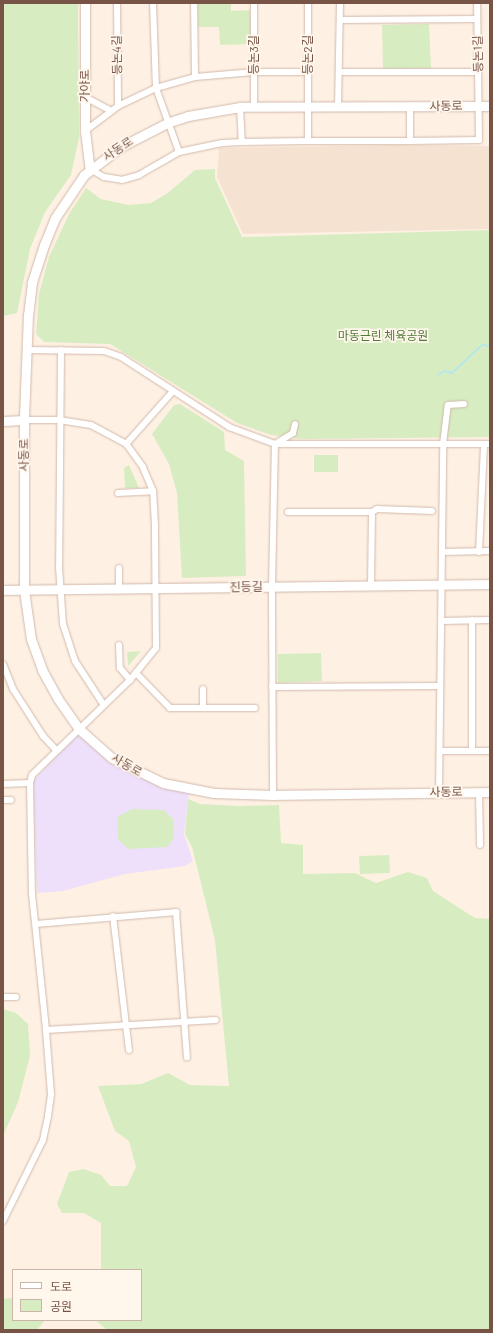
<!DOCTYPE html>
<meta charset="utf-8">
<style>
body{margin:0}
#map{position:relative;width:493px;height:1333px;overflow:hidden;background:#fef1e4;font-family:Barlow,"Noto Sans KR",sans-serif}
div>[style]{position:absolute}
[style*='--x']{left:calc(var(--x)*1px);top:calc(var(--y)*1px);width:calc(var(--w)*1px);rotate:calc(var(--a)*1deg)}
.residential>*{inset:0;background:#f6e2d1}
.education>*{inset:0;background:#eee0fa}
.green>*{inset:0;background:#d7edc1}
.stream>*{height:2px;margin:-1px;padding:0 1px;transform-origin:1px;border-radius:1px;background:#b6e7e9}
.roads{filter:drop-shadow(0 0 1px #d2b9ab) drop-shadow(0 0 1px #d2b9ab)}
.street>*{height:6px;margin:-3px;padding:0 3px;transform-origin:3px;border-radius:3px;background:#fff}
.secondary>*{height:9px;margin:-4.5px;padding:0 4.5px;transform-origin:4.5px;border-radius:4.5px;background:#fff}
span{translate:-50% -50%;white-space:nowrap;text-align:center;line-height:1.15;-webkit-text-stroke:3.5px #fff6ec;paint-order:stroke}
.street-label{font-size:12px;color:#785447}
.park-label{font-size:12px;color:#537a3c}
.frame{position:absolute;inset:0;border:4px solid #785447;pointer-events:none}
.legend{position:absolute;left:12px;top:1269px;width:130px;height:52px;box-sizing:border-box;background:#fff6ec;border:1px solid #c9b5aa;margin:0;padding:5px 7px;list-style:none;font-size:12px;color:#785447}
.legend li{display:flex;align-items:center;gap:8px;height:20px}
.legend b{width:20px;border:1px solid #c9b5aa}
</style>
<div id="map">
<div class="residential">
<i style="clip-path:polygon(395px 145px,490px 146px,490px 229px,243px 234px,217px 177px,219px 148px)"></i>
</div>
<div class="education">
<i style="clip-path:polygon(78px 733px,113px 765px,189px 793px,184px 834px,193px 861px,185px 866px,125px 874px,63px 891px,37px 893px,33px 781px)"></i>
</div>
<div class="green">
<i style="clip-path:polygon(3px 3px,78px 3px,79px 138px,71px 175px,45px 212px,30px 249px,17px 313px,3px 316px)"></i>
<i style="clip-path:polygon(198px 3px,231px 3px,231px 11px,250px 10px,251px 44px,220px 45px,219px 27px,198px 27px)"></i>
<i style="clip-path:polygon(429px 24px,431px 68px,383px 69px,382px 25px)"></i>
<i style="clip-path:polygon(215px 169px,215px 178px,242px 237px,490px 230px,490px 437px,304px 439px,271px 435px,237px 423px,110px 344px,44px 342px,36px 334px,39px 294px,49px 257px,69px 214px,86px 188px,101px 199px,129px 205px,151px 203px,169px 192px,195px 170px)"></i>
<i style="clip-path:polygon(180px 404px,224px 432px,225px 450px,244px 461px,246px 576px,182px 578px,177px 493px,169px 464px,152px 434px,174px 405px)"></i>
<i style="clip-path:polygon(314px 455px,338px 455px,338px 472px,314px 472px)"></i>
<i style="clip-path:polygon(129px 465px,139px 488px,125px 488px,124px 468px)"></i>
<i style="clip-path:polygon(141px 651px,128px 666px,127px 652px)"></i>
<i style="clip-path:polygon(321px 653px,322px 681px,278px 683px,278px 654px)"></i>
<i style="clip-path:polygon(188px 799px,200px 804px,239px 806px,279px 805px,281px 843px,303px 845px,303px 874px,355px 873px,376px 883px,408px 872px,427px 878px,433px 891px,475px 918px,490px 919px,490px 1330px,107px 1330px,95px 1320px,141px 1320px,141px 1270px,101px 1270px,101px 1223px,84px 1213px,62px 1213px,57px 1204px,69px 1172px,84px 1169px,101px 1175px,110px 1186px,127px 1186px,136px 1167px,129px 1141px,115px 1131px,98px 1086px,141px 1084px,168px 1073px,190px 1085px,229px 1086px,215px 940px,192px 847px,185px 834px)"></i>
<i style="clip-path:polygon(132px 809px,164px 810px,173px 819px,174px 838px,167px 847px,128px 849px,118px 839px,117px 817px)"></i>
<i style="clip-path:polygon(389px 855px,390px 873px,360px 874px,359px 856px)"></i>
<i style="clip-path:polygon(3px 1009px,16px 1013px,28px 1024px,30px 1056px,18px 1102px,3px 1136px)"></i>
<i style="clip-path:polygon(13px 1298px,13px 1320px,45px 1320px,37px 1330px,3px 1330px,3px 1299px)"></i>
</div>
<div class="stream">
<i style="--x:438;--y:375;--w:8;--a:-30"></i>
<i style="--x:445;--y:371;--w:7;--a:16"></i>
<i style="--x:452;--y:373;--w:41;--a:-43"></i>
<i style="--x:482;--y:345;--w:8;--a:7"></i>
</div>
<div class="roads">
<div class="street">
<i style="--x:117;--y:3;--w:103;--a:89.4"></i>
<i style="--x:153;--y:3;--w:85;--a:88"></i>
<i style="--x:156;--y:88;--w:68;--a:70.2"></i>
<i style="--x:194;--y:3;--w:74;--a:89.2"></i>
<i style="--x:308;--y:3;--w:138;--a:90"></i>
<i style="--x:308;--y:141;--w:102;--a:0"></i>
<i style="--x:340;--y:20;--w:137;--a:-0.4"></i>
<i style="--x:339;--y:72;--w:139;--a:0"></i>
<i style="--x:85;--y:97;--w:30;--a:28"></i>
<i style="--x:240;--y:107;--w:35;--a:87"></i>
<i style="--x:242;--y:142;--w:66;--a:-0.9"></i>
<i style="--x:254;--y:107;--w:104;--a:-90"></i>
<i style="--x:338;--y:107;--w:104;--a:-88.9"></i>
<i style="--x:410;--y:107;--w:34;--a:90"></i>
<i style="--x:410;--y:141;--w:69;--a:-0.8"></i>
<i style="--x:479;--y:140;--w:137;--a:-90.8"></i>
<i style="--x:85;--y:131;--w:41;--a:-37.1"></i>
<i style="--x:118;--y:106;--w:42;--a:-25.3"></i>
<i style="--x:156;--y:88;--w:41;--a:-15.8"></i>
<i style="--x:195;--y:77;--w:59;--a:-4.8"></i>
<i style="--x:254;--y:72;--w:54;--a:0"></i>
<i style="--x:90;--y:169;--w:16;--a:30"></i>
<i style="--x:104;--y:177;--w:18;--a:9"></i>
<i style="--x:122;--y:180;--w:18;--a:-16"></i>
<i style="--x:139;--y:175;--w:46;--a:-29.9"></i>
<i style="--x:179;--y:152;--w:44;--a:-11.8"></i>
<i style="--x:222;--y:143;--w:20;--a:-3"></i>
<i style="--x:26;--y:350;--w:78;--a:0.7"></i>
<i style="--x:104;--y:351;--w:18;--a:19"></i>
<i style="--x:121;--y:357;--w:129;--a:32.9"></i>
<i style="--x:229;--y:427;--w:49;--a:20.3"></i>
<i style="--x:275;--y:444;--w:215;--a:0"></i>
<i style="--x:61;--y:350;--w:217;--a:90.5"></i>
<i style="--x:59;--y:567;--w:57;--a:86"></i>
<i style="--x:63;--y:624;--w:39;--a:72"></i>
<i style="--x:75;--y:661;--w:51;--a:56.9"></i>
<i style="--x:24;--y:420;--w:35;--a:0"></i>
<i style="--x:59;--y:420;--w:32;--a:9"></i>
<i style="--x:91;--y:425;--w:40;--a:28"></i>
<i style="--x:126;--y:444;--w:71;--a:-48.4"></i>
<i style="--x:118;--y:493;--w:35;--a:-3"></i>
<i style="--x:288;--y:512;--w:84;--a:0"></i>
<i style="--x:442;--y:552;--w:48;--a:-1.2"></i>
<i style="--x:479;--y:552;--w:108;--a:-87.3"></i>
<i style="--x:119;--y:568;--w:21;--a:90"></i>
<i style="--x:371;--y:585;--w:73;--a:-89.2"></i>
<i style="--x:372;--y:512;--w:6;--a:-31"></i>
<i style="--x:377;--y:509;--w:55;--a:2.1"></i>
<i style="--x:472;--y:620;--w:131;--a:90"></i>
<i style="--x:441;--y:621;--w:49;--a:-1.2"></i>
<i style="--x:119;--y:645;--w:23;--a:88"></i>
<i style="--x:120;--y:668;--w:16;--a:50"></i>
<i style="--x:3;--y:664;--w:27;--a:68"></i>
<i style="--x:13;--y:689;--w:56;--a:57.4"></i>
<i style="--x:43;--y:736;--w:19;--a:47"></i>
<i style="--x:136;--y:673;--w:49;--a:45.8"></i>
<i style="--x:170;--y:708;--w:85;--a:0"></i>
<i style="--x:272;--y:687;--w:168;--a:-0.3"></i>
<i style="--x:203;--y:708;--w:19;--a:-90"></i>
<i style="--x:440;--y:751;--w:50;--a:0"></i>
<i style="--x:30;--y:783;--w:111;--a:89"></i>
<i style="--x:32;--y:894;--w:137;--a:84.1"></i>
<i style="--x:46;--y:1030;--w:170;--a:-3.4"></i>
<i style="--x:3;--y:784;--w:27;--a:-2"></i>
<i style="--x:30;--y:783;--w:8;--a:-76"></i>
<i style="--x:32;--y:775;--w:136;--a:-44.1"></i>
<i style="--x:130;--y:680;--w:41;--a:-50.9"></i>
<i style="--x:156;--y:648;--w:122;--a:-90.5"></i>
<i style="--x:155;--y:526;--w:35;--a:-93"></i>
<i style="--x:153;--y:491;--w:26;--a:-113"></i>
<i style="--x:143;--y:467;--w:29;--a:-126"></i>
<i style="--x:439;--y:792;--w:348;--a:-89.3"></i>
<i style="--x:443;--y:444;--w:39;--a:-83"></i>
<i style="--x:448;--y:405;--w:16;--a:-4"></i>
<i style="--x:479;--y:792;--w:53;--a:88.9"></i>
<i style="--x:273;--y:795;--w:209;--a:-90.3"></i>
<i style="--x:272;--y:586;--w:142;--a:-88.8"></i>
<i style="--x:275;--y:444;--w:21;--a:-31"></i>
<i style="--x:293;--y:433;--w:9;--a:-77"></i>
<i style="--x:3;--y:800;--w:8;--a:0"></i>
<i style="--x:113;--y:916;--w:135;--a:83.2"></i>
<i style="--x:36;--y:924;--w:141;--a:-4.9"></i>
<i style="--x:176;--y:912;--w:146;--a:85.7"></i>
<i style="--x:3;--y:997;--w:13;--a:0"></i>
<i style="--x:3;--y:1221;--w:90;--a:-63.7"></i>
<i style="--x:43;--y:1140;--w:25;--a:-78"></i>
<i style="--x:48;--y:1116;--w:22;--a:-82"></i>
<i style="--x:51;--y:1094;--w:64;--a:-94.5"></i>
</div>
<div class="secondary">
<i style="--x:85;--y:3;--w:128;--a:90"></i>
<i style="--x:85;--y:131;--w:38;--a:83"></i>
<i style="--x:490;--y:106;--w:250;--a:179.8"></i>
<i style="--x:240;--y:107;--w:53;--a:170.2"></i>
<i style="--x:188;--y:116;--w:20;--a:162"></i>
<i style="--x:169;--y:122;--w:53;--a:152.9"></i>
<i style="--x:122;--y:146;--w:48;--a:142.7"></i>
<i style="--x:84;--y:175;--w:52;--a:124"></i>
<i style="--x:55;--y:218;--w:29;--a:112"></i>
<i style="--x:44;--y:245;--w:40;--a:108"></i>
<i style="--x:32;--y:283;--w:31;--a:97"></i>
<i style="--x:28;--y:314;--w:106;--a:92.2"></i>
<i style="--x:24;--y:420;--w:170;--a:90"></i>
<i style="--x:24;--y:590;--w:49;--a:81.9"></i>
<i style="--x:31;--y:639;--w:33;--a:70"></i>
<i style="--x:42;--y:670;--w:33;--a:61"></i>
<i style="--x:58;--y:699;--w:35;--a:55"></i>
<i style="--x:78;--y:728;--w:45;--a:41.4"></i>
<i style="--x:112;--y:758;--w:57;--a:26.1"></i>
<i style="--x:163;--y:783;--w:52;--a:11.1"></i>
<i style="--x:214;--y:793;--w:59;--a:1.9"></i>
<i style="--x:273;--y:795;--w:217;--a:-0.8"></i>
<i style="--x:3;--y:421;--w:21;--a:-3"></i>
<i style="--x:3;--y:590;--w:487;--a:-0.7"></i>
</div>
</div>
<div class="street-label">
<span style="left:478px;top:54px;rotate:-91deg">등논1길</span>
<span style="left:117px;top:55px;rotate:-91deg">등논4길</span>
<span style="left:254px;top:55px;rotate:-90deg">등논3길</span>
<span style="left:308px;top:55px;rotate:-90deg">등논2길</span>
<span style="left:85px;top:86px;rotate:-90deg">가야로</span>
<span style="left:446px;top:106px;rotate:-1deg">사동로</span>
<span style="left:118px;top:149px;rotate:-34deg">사동로</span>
<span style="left:24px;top:455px;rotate:-90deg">사동로</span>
<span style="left:246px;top:587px;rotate:-1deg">진등길</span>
<span style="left:127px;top:765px;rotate:30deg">사동로</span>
<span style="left:446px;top:792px;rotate:-1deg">사동로</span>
</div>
<div class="park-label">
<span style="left:383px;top:336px">마동근린 체육공원</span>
</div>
<div class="frame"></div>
<ul class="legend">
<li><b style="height:5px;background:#fff"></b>도로</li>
<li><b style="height:11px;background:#d7edc1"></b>공원</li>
</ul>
</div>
